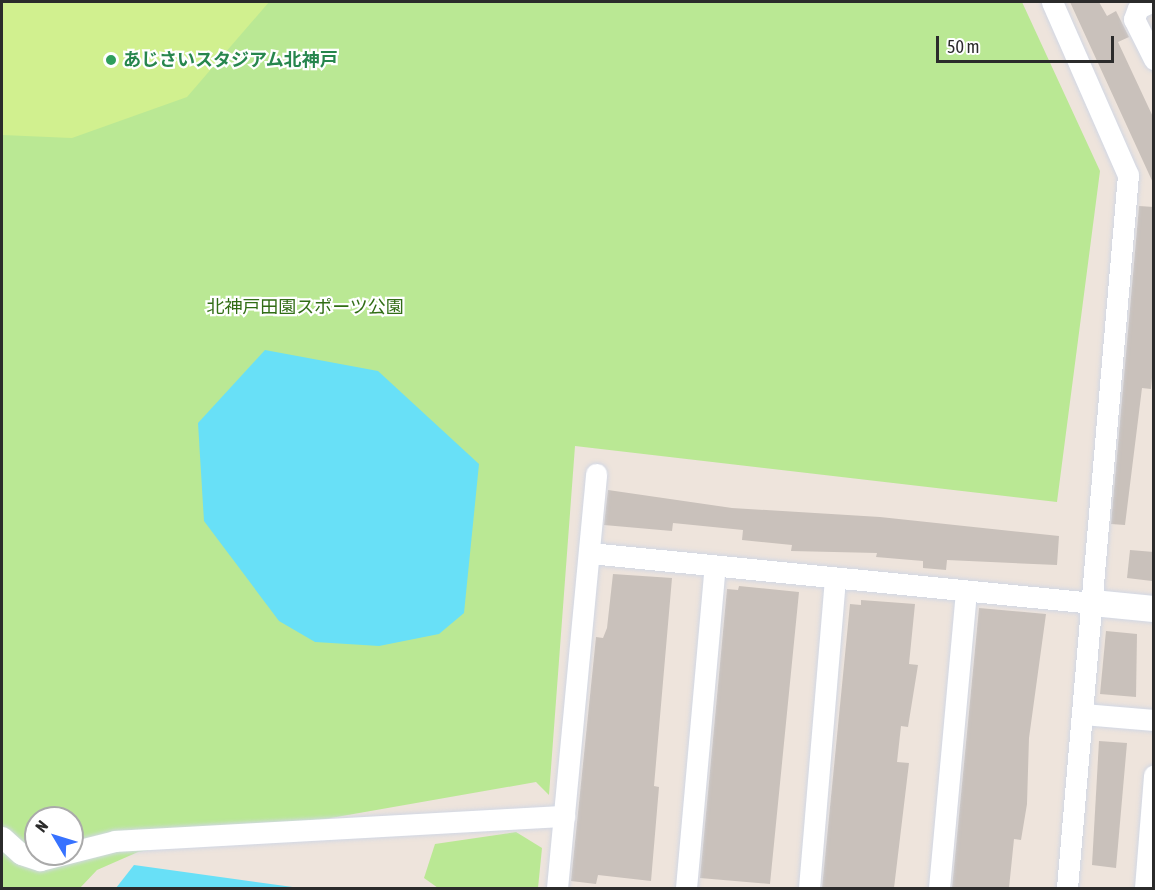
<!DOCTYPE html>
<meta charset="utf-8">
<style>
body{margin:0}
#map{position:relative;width:1155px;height:890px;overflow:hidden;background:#eee4dc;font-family:"Asap Condensed","Noto Sans JP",sans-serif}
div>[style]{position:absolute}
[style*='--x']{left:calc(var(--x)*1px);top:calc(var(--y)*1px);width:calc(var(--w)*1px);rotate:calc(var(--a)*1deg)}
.green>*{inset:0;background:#bae894}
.pitch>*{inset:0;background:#d1f08f}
.water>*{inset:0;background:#68e0f7}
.building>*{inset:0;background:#c9c1bb}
.roads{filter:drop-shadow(0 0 2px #d1d7e4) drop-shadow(0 0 2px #d1d7e4)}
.minor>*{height:21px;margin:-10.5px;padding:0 10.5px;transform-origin:10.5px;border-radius:10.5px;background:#fff}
.tertiary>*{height:26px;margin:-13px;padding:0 13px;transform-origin:13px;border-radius:13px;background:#fff}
.dots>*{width:16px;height:16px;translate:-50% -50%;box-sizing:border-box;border:3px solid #fff;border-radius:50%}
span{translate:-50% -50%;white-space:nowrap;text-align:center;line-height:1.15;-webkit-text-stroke:4.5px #fff;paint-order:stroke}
.leisure-label{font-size:18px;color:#27864d;font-weight:700}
.left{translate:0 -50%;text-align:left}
.park-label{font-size:18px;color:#316d15}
.frame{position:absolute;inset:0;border:3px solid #2b2b2b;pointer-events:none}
.north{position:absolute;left:24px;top:806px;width:60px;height:60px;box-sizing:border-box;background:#fff;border:2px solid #aaa;border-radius:50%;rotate:308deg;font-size:16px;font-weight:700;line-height:24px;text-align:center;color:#2b2b2b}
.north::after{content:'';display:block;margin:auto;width:21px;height:27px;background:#3772ff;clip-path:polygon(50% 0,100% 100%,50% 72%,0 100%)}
.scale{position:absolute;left:936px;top:36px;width:178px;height:27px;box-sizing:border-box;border:3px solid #2b2b2b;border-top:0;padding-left:8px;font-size:18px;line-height:21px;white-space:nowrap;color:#2b2b2b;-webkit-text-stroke:4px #fff;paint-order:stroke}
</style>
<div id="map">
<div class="green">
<i style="clip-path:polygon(evenodd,2px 2px,1022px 2px,1100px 171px,1057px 502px,575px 446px,549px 795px,536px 782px,138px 852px,97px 870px,80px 888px,2px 888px,2px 2px,36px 818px,72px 818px,72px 854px,36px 854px,36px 818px)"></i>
<i style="clip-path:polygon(516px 832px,542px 848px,538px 888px,438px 888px,424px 878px,435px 844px)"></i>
</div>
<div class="pitch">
<i style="clip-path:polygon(2px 2px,269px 2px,187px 97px,72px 138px,2px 135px)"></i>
</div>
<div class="water">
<i style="clip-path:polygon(265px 350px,378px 371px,479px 464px,464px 613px,439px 634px,379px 646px,315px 642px,279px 621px,204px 521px,198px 423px)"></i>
<i style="clip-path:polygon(134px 865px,300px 888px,116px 888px)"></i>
</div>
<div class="building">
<i style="clip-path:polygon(1070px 2px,1099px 2px,1107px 16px,1116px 11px,1129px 37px,1118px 42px,1154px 119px,1154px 185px)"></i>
<i style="clip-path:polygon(1139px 206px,1154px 207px,1153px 366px,1151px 389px,1142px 388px,1125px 525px,1111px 524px)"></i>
<i style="clip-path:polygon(608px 490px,732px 508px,880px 517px,1059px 536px,1057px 565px,947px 560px,946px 570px,923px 568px,923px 561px,876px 557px,877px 553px,791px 551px,792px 545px,742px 540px,743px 530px,673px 523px,672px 531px,604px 525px)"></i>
<i style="clip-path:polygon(1130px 550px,1154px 552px,1152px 581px,1127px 578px)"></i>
<i style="clip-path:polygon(613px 574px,672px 578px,654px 786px,659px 787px,651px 881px,598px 875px,596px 884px,571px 881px,596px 637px,603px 638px,607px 628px)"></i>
<i style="clip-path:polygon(739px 586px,799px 592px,770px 884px,700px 878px,727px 589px,738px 590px)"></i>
<i style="clip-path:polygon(861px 600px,915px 604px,909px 664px,918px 665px,908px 727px,901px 726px,897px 762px,909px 763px,894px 888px,822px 888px,850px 604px,861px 605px)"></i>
<i style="clip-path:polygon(979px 608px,1046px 614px,1029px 738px,1027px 804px,1021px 840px,1014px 839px,1009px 888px,952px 888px)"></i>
<i style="clip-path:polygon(1106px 631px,1137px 634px,1136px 697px,1100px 694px)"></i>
<i style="clip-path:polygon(1099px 741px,1127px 743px,1116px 868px,1092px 865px)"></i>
</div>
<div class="roads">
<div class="minor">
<i style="--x:1052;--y:2;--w:189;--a:66.3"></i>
<i style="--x:1128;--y:175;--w:716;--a:94.89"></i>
<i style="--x:1151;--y:2;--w:14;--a:155"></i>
<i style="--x:1138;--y:8;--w:12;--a:110"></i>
<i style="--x:1134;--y:19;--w:45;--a:63.4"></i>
<i style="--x:590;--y:553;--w:505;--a:5.68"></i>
<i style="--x:1083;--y:714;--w:71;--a:4.8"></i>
<i style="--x:2;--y:837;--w:25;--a:42"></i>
<i style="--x:21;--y:854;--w:20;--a:18"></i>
<i style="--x:40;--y:860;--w:77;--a:-14.2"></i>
<i style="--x:115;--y:841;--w:450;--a:-3.2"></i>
<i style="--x:557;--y:888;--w:416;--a:-84.6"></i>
<i style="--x:686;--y:888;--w:323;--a:-84.9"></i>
<i style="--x:809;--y:888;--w:311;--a:-85.2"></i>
<i style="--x:939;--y:888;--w:298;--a:-84.8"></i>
<i style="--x:1145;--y:888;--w:113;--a:-85.4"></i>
</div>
<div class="tertiary">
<i style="--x:1093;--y:603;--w:61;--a:5.6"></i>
</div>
</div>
<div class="dots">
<i style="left:111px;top:60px;background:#2e9e5b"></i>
</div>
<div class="leisure-label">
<span class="left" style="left:123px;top:60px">あじさいスタジアム北神戸</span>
</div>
<div class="park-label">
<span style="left:305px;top:307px">北神戸田園スポーツ公園</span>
</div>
<div class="frame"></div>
<div class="north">N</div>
<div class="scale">50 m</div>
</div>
